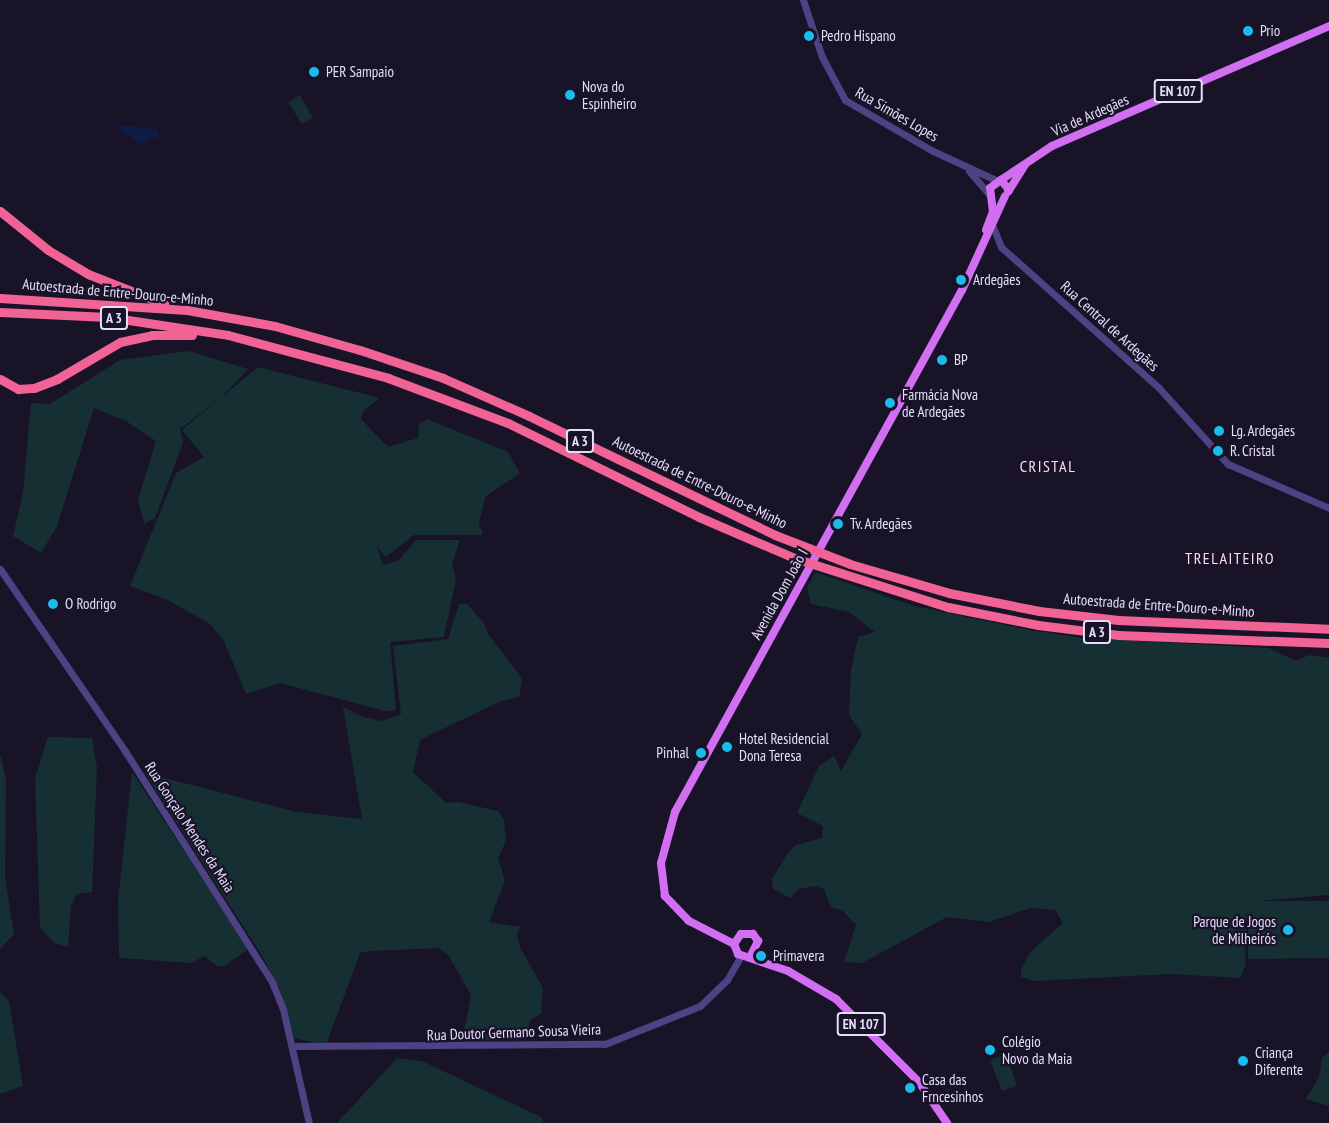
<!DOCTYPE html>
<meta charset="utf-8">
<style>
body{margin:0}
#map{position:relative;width:1329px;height:1123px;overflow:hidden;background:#191328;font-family:"PT Sans Narrow",sans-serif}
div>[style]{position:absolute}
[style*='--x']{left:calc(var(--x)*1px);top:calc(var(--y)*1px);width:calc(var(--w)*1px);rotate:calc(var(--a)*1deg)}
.green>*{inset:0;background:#162f32}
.water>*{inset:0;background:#101c44}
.minor>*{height:7px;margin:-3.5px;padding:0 3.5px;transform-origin:3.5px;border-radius:3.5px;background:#4d4283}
.major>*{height:8px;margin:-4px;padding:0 4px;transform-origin:4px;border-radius:4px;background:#d26ef2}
.highway>*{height:9px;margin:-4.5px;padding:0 4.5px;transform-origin:4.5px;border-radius:4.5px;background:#f16395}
.dots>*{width:16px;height:16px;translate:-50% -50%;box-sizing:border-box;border:3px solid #191328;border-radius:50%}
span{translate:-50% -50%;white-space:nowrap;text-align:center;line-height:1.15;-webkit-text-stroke:4.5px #191328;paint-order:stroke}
.shield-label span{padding:2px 4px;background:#191328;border:2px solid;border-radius:4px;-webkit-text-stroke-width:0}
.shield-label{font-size:14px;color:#e5ddfc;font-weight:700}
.poi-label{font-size:15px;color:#e5ddfc}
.left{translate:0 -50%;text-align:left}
.right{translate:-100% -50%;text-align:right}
.street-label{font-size:15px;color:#e5ddfc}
.neighbourhood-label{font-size:16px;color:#fcdfee;letter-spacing:1.5px}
</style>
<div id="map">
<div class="green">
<i style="clip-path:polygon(300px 95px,313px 118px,302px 124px,288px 102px)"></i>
<i style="clip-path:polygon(189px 351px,248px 369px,221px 398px,180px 429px,183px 442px,155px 518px,144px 524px,138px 500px,156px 441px,126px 421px,94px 408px,57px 526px,41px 553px,13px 536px,23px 492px,31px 403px,50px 404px,120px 360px)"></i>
<i style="clip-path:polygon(258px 367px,380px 398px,363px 411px,361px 419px,388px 447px,418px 438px,419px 424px,427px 419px,508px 452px,520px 473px,485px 497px,479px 523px,483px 535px,414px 535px,386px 557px,377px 547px,383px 565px,398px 561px,416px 540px,460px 540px,452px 564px,456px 579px,444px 637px,390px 642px,396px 710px,385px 711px,280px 683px,246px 694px,223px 639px,210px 624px,168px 600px,130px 586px,176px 473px,204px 457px,182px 430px)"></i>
<i style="clip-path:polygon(815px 572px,914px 606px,1030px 630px,1082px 638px,1269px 648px,1296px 661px,1309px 655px,1329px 658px,1329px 895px,1257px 901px,1329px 901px,1329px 958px,1248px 959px,1247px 904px,1245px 966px,1240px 978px,1171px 974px,1034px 981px,1021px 977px,1021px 969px,1031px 951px,1063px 923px,1055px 910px,1044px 909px,1031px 908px,989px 922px,947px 917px,862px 963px,844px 962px,856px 925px,843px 911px,831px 907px,824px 889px,814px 886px,799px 889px,790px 898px,773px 889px,772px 879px,787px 854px,796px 845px,822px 838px,823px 826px,797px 813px,819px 766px,834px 756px,841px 771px,862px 734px,849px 715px,851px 670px,858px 637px,875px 632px,849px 612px,811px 604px,807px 588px)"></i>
<i style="clip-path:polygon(459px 604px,467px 604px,484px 623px,488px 634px,518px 673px,522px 680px,519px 697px,501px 701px,420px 740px,413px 772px,446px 803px,458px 802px,498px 811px,504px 819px,506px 841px,498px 858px,505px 881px,489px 922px,521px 927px,517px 934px,520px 947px,543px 988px,541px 1013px,530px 1021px,526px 1038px,462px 1042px,471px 996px,449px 956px,439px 948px,369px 951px,360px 953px,326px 1045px,294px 1038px,280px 990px,261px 954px,145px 773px,297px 812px,362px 819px,343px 707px,363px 717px,382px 721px,401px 714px,393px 646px,448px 639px)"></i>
<i style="clip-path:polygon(48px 737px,92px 738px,97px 768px,92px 892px,77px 894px,71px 906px,68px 947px,54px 943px,40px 927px,35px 778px)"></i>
<i style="clip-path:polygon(0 754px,6px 779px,5px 877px,14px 934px,0 949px)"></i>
<i style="clip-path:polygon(132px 772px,249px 949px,224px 966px,217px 966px,204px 956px,192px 963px,119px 958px,118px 900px)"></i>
<i style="clip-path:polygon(0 992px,9px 1001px,23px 1086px,0 1094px)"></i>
<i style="clip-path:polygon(1329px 1052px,1329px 1106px,1306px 1099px,1319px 1077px,1322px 1058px)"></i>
<i style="clip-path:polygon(1006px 1054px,1017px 1086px,1002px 1091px,990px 1060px)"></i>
<i style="clip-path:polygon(397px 1058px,422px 1061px,541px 1117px,544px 1123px,337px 1123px)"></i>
</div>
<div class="water">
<i style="clip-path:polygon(118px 125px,157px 129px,159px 136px,142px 144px,118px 130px)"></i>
</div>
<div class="minor">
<i style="--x:803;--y:0;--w:60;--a:71.6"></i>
<i style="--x:822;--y:57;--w:49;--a:61.9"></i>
<i style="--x:845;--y:100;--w:102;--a:30.1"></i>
<i style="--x:933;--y:151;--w:72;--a:24.8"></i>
<i style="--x:969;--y:171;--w:30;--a:49"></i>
<i style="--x:993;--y:227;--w:22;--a:68"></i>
<i style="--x:1001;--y:247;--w:212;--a:41.7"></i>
<i style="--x:1159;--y:388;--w:103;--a:47.8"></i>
<i style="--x:1228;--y:464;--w:110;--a:23.5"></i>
<i style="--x:0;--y:569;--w:221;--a:55.5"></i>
<i style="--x:125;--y:751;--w:274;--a:57.5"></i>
<i style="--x:272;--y:982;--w:29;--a:68"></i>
<i style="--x:283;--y:1009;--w:117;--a:77.2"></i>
<i style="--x:292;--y:1046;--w:313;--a:-0.4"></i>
<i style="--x:605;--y:1044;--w:102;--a:-21.8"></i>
<i style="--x:700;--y:1006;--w:37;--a:-44"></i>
<i style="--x:727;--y:980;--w:28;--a:-60"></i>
</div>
<div class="major">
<i style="--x:1001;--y:180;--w:61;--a:-33.7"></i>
<i style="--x:1052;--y:146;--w:302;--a:-23.4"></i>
<i style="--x:1008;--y:192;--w:32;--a:-58"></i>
<i style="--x:986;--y:230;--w:19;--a:-69"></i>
<i style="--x:993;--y:212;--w:24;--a:-97"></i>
<i style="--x:990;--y:188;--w:14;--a:-36"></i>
<i style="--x:1001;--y:180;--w:13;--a:51"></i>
<i style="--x:734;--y:944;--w:51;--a:-152.9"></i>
<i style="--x:689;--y:921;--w:35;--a:-134"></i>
<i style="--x:665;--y:896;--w:33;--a:-97"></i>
<i style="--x:661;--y:863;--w:53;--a:-74.6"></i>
<i style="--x:675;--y:812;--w:596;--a:-61.2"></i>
<i style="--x:962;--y:290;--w:103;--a:-65.4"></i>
<i style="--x:751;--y:955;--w:16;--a:-63"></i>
<i style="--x:758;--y:941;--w:9;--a:-126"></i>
<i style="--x:753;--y:934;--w:12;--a:180"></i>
<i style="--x:741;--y:934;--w:12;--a:125"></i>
<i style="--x:734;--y:944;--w:11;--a:68"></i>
<i style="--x:738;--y:954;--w:53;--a:18.8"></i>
<i style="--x:788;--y:971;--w:56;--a:30.3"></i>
<i style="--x:836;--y:999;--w:117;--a:45"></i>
<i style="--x:919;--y:1082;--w:50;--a:55.7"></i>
</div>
<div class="highway">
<i style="--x:0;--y:211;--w:62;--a:39.1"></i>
<i style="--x:48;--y:250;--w:47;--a:31"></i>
<i style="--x:88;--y:274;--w:82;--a:21.5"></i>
<i style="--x:0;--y:298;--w:187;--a:3.7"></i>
<i style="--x:187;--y:310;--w:89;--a:10.3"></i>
<i style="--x:275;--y:326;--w:88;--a:15.8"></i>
<i style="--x:360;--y:350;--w:88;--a:18.6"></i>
<i style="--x:443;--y:378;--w:94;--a:23.8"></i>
<i style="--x:529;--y:416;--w:273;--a:25.8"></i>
<i style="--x:775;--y:535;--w:80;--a:21.1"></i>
<i style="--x:850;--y:564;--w:103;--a:16.3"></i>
<i style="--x:949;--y:593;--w:92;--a:11.3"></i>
<i style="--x:1039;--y:611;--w:80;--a:6.5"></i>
<i style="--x:1118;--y:620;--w:211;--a:2.4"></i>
<i style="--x:0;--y:312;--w:108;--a:2.7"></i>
<i style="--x:108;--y:317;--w:121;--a:8.5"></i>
<i style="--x:228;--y:335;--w:166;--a:15"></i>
<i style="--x:388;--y:378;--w:128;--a:20.6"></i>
<i style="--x:508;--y:423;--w:213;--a:26.2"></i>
<i style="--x:699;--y:517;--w:103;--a:23.3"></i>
<i style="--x:794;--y:558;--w:162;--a:17.7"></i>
<i style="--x:948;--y:607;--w:92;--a:11.3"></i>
<i style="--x:1038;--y:625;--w:81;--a:7.1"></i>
<i style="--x:1118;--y:635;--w:211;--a:2.2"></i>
<i style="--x:0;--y:379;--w:21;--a:29"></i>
<i style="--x:18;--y:389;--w:16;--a:-4"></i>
<i style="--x:34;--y:388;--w:25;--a:-21"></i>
<i style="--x:57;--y:379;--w:73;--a:-30.4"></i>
<i style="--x:120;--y:342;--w:33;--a:-12"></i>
<i style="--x:152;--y:335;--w:40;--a:0"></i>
</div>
<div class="dots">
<i style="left:1248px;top:31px;background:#1bbbeb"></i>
<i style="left:809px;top:36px;background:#1bbbeb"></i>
<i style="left:314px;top:72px;background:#1bbbeb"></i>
<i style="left:570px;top:95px;background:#1bbbeb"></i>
<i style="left:961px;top:280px;background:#1bbbeb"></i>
<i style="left:942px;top:360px;background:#1bbbeb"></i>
<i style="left:890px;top:403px;background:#1bbbeb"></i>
<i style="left:1219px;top:431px;background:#1bbbeb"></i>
<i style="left:1218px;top:451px;background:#1bbbeb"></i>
<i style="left:838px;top:524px;background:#1bbbeb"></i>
<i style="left:53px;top:604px;background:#1bbbeb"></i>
<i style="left:727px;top:747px;background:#1bbbeb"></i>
<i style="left:701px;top:753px;background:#1bbbeb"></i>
<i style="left:1288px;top:930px;background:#1bbbeb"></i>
<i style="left:761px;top:956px;background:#1bbbeb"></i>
<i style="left:990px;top:1050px;background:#1bbbeb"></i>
<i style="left:1243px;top:1061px;background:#1bbbeb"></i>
<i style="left:910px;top:1088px;background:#1bbbeb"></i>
</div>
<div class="shield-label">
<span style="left:1178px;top:91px">EN 107</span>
<span style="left:114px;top:318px">A 3</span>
<span style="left:580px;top:441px">A 3</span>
<span style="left:1097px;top:632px">A 3</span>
<span style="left:861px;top:1024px">EN 107</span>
</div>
<div class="poi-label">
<span class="left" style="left:1260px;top:31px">Prio</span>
<span class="left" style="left:821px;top:36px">Pedro Hispano</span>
<span class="left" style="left:326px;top:72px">PER Sampaio</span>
<span class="left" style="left:582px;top:95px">Nova do<br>Espinheiro</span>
<span class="left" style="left:973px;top:280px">Ardegães</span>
<span class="left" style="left:954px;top:360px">BP</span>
<span class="left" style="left:902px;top:403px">Farmácia Nova<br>de Ardegães</span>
<span class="left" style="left:1231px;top:431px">Lg. Ardegães</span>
<span class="left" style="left:1230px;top:451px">R. Cristal</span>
<span class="left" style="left:850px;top:524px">Tv. Ardegães</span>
<span class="left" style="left:65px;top:604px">O Rodrigo</span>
<span class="left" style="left:739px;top:747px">Hotel Residencial<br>Dona Teresa</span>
<span class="right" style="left:689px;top:753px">Pinhal</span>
<span class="right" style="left:1276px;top:930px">Parque de Jogos<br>de Milheirós</span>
<span class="left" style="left:773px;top:956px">Primavera</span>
<span class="left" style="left:1002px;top:1050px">Colégio<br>Novo da Maia</span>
<span class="left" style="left:1255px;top:1061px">Criança<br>Diferente</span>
<span class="left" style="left:922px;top:1088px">Casa das<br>Frncesinhos</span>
</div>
<div class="street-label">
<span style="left:897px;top:114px;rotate:30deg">Rua Simões Lopes</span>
<span style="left:1090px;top:115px;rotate:-24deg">Via de Ardegães</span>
<span style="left:118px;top:292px;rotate:5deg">Autoestrada de Entre-Douro-e-Minho</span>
<span style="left:1110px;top:326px;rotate:42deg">Rua Central de Ardegães</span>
<span style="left:700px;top:482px;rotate:26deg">Autoestrada de Entre-Douro-e-Minho</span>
<span style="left:779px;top:594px;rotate:-61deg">Avenida Dom João I</span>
<span style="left:1159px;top:605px;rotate:4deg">Autoestrada de Entre-Douro-e-Minho</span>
<span style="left:190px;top:827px;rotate:57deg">Rua Gonçalo Mendes da Maia</span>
<span style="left:514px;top:1032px;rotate:-2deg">Rua Doutor Germano Sousa Vieira</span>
</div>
<div class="neighbourhood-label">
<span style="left:1048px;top:466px">CRISTAL</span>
<span style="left:1230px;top:558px">TRELAITEIRO</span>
</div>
</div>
